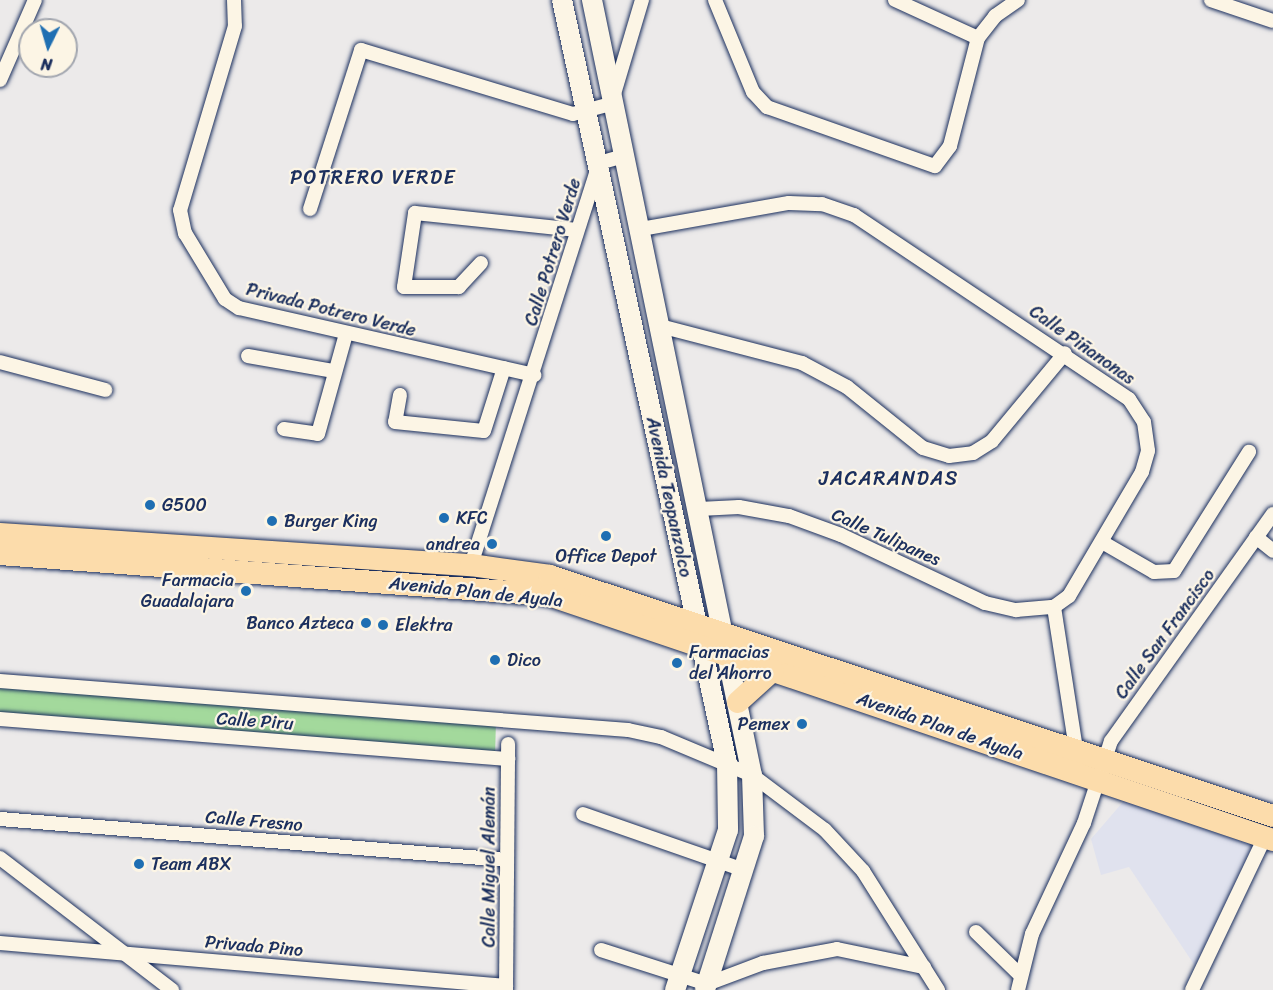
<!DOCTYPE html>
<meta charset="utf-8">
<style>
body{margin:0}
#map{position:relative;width:1273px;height:990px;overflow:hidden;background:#eceaea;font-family:Sriracha,sans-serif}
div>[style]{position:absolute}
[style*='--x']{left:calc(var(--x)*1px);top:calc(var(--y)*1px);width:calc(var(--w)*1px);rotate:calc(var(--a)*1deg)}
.built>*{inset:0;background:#e0e2ee}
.green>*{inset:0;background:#a3d99c}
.roads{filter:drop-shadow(0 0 2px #1b2f5e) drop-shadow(0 0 2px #1b2f5e)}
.street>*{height:14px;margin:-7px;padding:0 7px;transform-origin:7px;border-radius:7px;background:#fcf5e5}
.secondary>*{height:20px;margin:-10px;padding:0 10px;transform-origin:10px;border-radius:10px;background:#fcf5e5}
.primary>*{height:22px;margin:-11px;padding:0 11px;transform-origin:11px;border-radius:11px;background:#fcdcab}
.dots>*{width:16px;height:16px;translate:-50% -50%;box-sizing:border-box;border:3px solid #fcf5e5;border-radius:50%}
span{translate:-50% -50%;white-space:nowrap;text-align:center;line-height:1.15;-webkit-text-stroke:4.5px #fcf5e5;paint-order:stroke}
.street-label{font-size:18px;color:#1b2f5e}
.poi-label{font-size:18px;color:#1b2f5e}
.left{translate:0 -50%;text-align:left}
.right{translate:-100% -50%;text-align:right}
.neighbourhood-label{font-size:20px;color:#1b2f5e;letter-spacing:1.5px}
.north{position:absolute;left:18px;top:18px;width:60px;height:60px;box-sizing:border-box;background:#fcf5e5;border:2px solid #a2a6af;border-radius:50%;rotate:185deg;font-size:16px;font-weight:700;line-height:24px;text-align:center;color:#1b2f5e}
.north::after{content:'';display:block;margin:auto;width:21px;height:27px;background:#1f6fb2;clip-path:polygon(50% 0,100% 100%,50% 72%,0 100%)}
</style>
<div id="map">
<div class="built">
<i style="clip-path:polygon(1129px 795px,1258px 838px,1195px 966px,1129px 867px,1101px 875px,1091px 839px)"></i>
</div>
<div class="green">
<i style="clip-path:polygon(0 681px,496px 719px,495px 758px,0 719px)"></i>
</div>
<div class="roads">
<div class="street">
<i style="--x:234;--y:0;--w:26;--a:88"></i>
<i style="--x:235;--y:26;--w:192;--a:106.6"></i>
<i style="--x:180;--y:210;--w:24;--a:78"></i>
<i style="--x:185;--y:233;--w:77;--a:58.8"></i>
<i style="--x:225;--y:299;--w:17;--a:33"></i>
<i style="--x:239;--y:308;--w:303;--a:12.8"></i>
<i style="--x:715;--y:0;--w:100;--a:67.6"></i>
<i style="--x:753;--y:92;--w:21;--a:47"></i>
<i style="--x:767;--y:107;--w:178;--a:19.4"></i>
<i style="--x:935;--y:166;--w:25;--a:-53"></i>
<i style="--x:950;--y:146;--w:112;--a:-75.5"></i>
<i style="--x:978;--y:38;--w:28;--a:-52"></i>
<i style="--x:995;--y:16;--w:28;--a:-35"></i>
<i style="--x:895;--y:0;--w:91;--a:24.6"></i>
<i style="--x:1211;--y:0;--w:65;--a:18.7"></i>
<i style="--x:0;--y:80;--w:87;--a:-66.4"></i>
<i style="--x:310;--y:209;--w:167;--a:-72.2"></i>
<i style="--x:361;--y:50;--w:221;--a:16.8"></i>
<i style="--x:573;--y:114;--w:39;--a:-15"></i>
<i style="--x:611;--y:104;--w:109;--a:-73.4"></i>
<i style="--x:641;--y:229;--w:150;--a:-10"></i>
<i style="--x:789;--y:203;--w:33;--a:2"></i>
<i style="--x:822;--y:204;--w:34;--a:19"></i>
<i style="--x:854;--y:215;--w:331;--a:33.8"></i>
<i style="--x:1129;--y:399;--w:27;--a:57"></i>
<i style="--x:1144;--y:422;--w:29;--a:82"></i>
<i style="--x:1148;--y:451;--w:22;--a:106"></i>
<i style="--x:1142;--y:472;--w:144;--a:120.5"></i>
<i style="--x:1069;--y:596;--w:19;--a:144"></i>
<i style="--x:481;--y:263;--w:33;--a:133"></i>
<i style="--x:459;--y:287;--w:55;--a:180"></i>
<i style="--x:404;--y:287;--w:75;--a:-81.5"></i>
<i style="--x:415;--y:213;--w:163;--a:6"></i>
<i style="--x:660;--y:326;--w:147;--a:14.6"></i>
<i style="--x:802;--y:363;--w:51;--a:28.1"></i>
<i style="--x:847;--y:387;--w:97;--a:38.8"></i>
<i style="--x:923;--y:448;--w:27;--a:17"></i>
<i style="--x:949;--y:456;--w:24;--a:-7"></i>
<i style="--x:973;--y:453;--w:22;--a:-32"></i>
<i style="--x:992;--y:441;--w:114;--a:-50.3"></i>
<i style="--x:248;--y:356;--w:86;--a:10"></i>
<i style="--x:0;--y:362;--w:109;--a:14.9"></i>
<i style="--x:400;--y:395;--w:27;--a:100"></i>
<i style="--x:395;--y:422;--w:89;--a:5.8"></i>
<i style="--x:484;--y:431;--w:66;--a:-72.4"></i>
<i style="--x:284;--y:429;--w:34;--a:8"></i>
<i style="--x:318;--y:434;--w:104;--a:-74.4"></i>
<i style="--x:699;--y:509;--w:40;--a:-2.9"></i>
<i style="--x:739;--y:507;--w:51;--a:10.2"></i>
<i style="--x:789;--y:516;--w:55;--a:20.1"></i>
<i style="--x:841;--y:535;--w:159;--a:25.3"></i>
<i style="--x:985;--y:603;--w:32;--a:13"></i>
<i style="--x:1016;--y:610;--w:38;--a:-5"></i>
<i style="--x:1256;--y:537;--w:22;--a:39"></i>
<i style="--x:1102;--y:542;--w:60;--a:30"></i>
<i style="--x:1154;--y:572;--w:20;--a:-3"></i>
<i style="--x:1174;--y:571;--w:141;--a:-57.8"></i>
<i style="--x:471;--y:565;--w:422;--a:-72.3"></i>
<i style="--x:599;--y:163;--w:25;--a:-16"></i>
<i style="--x:1054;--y:607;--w:151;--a:81.2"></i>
<i style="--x:0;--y:681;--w:630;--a:4.46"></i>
<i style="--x:628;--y:730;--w:34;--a:12"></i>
<i style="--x:661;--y:737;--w:99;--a:22.7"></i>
<i style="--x:752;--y:775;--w:91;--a:37"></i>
<i style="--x:825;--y:830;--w:56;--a:47.2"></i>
<i style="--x:863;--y:871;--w:141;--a:57.8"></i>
<i style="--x:0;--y:719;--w:510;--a:4.5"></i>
<i style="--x:583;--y:814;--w:170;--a:19.2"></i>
<i style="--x:0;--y:819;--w:508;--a:4.63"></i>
<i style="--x:0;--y:858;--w:217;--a:37.5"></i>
<i style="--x:976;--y:932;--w:62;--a:44.3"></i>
<i style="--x:0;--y:943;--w:508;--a:4.86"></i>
<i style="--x:601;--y:950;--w:111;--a:17.8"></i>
<i style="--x:707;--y:984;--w:60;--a:-20.6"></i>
<i style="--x:763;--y:963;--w:75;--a:-10.7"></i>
<i style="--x:837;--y:949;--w:89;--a:11.7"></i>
<i style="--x:506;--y:990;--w:246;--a:-89.5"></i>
<i style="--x:1018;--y:990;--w:58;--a:-76"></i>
<i style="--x:1032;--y:934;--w:123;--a:-64.9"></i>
<i style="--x:1084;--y:823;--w:86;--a:-71.8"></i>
<i style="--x:1111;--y:741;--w:279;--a:-54.5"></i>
<i style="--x:1192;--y:990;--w:170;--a:-64.5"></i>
</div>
<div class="secondary">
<i style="--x:562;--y:0;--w:781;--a:77.8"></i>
<i style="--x:727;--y:763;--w:67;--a:89.1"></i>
<i style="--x:728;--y:830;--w:169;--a:108.3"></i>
<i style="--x:592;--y:0;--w:791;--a:78.34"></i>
<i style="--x:752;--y:775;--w:61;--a:88.1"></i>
<i style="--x:754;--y:836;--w:162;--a:107.7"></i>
</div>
<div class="primary">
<i style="--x:0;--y:534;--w:472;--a:3.8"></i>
<i style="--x:471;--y:565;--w:80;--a:7.9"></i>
<i style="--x:550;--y:576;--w:762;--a:18.36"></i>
<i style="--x:0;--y:554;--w:551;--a:4.27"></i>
<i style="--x:549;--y:595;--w:764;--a:18.7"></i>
<i style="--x:738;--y:702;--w:47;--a:-42.4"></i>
</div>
</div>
<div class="dots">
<i style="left:150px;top:505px;background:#1f6fb2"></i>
<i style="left:444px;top:518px;background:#1f6fb2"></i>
<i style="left:272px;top:521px;background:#1f6fb2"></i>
<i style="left:606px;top:536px;background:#1f6fb2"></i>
<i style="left:492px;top:544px;background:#1f6fb2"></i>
<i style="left:246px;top:591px;background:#1f6fb2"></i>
<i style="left:366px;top:623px;background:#1f6fb2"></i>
<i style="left:383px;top:625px;background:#1f6fb2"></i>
<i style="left:495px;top:660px;background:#1f6fb2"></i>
<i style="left:677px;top:663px;background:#1f6fb2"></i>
<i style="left:802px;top:724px;background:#1f6fb2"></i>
<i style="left:139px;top:864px;background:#1f6fb2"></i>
</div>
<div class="street-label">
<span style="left:553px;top:252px;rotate:-73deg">Calle Potrero Verde</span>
<span style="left:331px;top:310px;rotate:14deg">Privada Potrero Verde</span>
<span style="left:1082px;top:345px;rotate:35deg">Calle Piñanonas</span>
<span style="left:669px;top:497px;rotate:78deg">Avenida Teopanzolco</span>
<span style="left:886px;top:537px;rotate:24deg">Calle Tulipanes</span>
<span style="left:476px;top:592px;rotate:6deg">Avenida Plan de Ayala</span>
<span style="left:1165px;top:634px;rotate:-54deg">Calle San Francisco</span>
<span style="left:255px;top:721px;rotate:4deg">Calle Piru</span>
<span style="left:940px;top:726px;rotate:19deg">Avenida Plan de Ayala</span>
<span style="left:254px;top:821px;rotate:5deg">Calle Fresno</span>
<span style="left:489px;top:867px;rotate:-90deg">Calle Miguel Alemán</span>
<span style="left:254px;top:946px;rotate:5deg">Privada Pino</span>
</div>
<div class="poi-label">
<span class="left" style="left:162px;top:505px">G500</span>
<span class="left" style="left:456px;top:518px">KFC</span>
<span class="left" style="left:284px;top:521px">Burger King</span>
<span class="right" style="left:480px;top:544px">andrea</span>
<span style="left:606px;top:556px">Office Depot</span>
<span class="right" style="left:234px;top:591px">Farmacia<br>Guadalajara</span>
<span class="right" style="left:354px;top:623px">Banco Azteca</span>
<span class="left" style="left:395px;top:625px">Elektra</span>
<span class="left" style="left:689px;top:663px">Farmacias<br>del Ahorro</span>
<span class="left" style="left:507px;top:660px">Dico</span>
<span class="right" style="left:790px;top:724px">Pemex</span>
<span class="left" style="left:151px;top:864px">Team ABX</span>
</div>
<div class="neighbourhood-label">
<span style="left:373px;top:177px">POTRERO VERDE</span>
<span style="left:889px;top:478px">JACARANDAS</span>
</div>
<div class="north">N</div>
</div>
